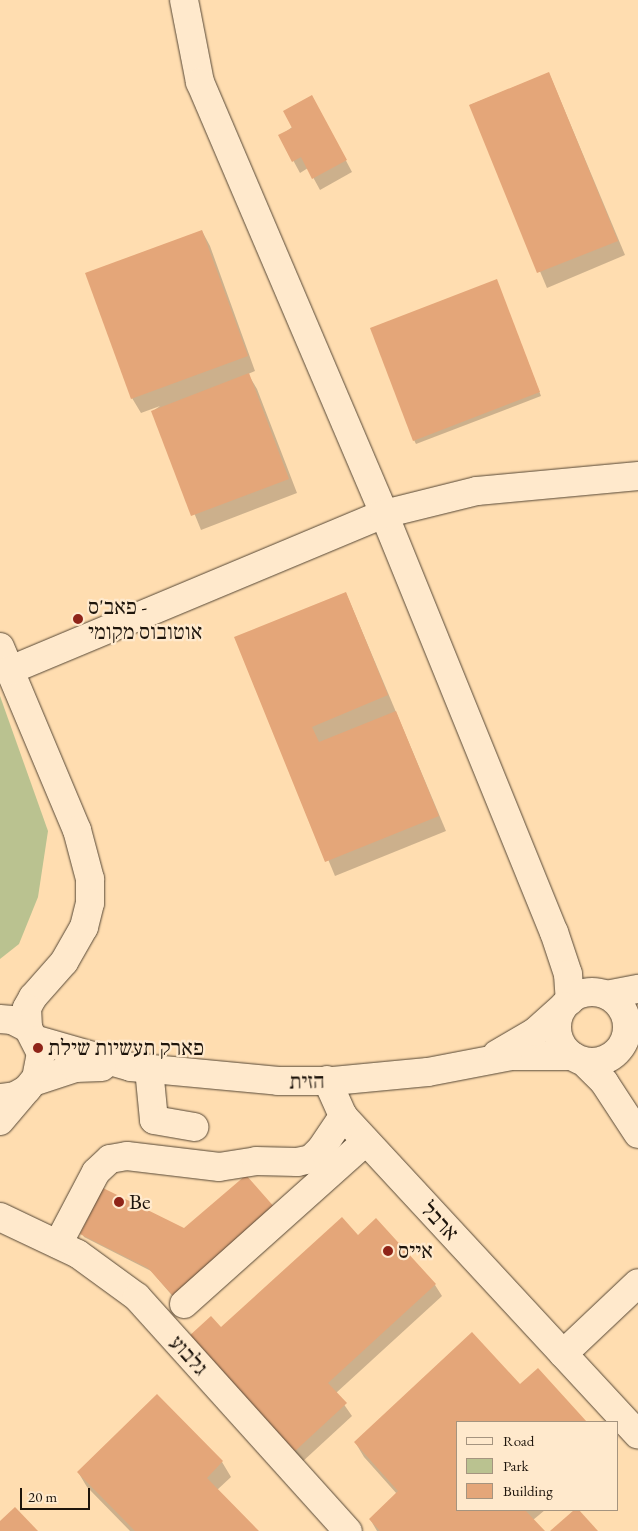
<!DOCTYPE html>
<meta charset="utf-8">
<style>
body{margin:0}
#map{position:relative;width:638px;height:1531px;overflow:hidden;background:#ffddb0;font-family:"EB Garamond","Frank Ruhl Libre",serif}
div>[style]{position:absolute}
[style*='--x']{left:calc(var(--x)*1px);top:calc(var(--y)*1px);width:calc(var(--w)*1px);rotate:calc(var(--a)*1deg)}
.green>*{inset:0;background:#bac290}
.shadow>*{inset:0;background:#0003}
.building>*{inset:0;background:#e4a679}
.roads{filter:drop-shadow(0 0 1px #564735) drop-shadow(0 0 1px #564735)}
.minor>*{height:28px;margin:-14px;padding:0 14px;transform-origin:14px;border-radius:14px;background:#ffe9cc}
.minor>.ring{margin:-14px;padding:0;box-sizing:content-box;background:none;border:28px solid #ffe9cc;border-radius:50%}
.dots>*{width:14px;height:14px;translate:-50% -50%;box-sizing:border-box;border:2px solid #ffe9cc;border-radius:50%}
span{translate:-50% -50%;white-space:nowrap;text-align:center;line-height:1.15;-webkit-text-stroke:4.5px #ffe9cc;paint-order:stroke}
.poi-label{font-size:22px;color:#1e150c}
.left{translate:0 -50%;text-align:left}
.street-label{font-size:22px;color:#1e150c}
.legend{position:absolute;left:456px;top:1421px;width:162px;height:90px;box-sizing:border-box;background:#ffe9cc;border:1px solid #a5947f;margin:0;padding:6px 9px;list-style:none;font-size:15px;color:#1e150c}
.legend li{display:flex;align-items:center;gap:10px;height:25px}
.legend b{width:25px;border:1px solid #a5947f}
.scale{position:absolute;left:20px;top:1488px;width:70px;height:22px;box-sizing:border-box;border:2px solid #1e150c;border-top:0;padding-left:6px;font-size:15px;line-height:18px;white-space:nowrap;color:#1e150c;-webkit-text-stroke:4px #ffe9cc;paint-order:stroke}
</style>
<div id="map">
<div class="green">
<i style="clip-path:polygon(0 696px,48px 831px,38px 897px,19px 944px,0 959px)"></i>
</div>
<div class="shadow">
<i style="clip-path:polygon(549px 73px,625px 255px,547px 288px,470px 105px)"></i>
<i style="clip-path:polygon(318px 108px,352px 172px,320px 190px,308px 168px,300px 173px,280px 136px)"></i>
<i style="clip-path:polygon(202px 231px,210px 246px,255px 371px,248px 374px,257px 389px,297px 493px,201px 530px,153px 411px,160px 406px,141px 413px,132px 398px)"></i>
<i style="clip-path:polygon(498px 284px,541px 396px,416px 444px,414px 440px)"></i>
<i style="clip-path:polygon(346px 593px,446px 831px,335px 876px,236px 638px)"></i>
<i style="clip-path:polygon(104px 1190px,176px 1300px,151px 1271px,84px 1237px,82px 1234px)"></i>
<i style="clip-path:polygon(358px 1236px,435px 1285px,442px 1296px,336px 1393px,352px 1416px,301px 1463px,221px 1329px)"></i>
<i style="clip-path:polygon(538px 1370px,585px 1422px,457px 1422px,457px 1510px,545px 1510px,533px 1520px,543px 1531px,377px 1531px,370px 1519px,397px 1494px,364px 1457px,355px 1442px,520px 1386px)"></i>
<i style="clip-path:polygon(157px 1395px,222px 1462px,231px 1477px,217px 1490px,257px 1531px,130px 1531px,87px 1487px,78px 1472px)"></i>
</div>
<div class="building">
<i style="clip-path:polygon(549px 72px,618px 241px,537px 273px,469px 105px)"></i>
<i style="clip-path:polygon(312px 95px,347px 160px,312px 179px,301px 157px,292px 162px,278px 135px,292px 128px,283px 111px)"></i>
<i style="clip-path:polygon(202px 230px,248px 356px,131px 399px,85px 273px)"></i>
<i style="clip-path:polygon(497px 279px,540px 392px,413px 441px,370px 328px)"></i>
<i style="clip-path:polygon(249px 373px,289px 479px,191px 516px,151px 411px)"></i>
<i style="clip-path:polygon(346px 592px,388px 695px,312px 727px,319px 742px,396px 711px,439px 816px,325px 862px,234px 637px)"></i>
<i style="clip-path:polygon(246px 1175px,276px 1209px,174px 1297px,148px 1268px,80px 1234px,103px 1188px,184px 1228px)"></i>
<i style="clip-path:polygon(342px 1217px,358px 1235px,376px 1218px,436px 1284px,328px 1383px,347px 1403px,294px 1452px,188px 1337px,211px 1316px,221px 1327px)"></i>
<i style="clip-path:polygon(472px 1332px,520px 1384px,538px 1368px,587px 1422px,457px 1422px,457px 1510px,525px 1510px,545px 1531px,380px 1531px,369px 1519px,398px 1491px,354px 1442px)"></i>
<i style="clip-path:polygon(157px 1394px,223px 1461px,207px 1478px,259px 1531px,135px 1531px,77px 1472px)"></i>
<i style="clip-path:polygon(15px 1507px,38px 1531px,0 1531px,0 1521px)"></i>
<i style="clip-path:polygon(574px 1510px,579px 1510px,598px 1531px,550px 1531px)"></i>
</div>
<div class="roads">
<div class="minor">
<i style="--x:184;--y:0;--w:84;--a:79"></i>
<i style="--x:200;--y:82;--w:470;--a:66.9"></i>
<i style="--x:384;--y:514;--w:451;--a:67.9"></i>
<i style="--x:554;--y:932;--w:44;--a:71.6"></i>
<i style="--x:568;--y:974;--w:27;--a:86"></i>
<i style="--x:0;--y:647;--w:199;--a:67.2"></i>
<i style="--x:77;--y:830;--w:51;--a:75.1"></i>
<i style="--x:90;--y:879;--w:24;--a:90"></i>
<i style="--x:90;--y:903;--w:25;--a:104"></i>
<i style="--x:84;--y:927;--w:40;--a:119.7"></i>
<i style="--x:64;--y:962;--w:47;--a:131.5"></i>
<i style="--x:33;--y:997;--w:13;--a:119"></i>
<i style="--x:27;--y:1008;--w:20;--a:87"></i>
<i style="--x:8;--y:671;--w:407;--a:-22.7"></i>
<i style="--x:384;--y:514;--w:96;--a:-13.9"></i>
<i style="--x:477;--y:491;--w:162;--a:-5.3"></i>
<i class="ring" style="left:557px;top:992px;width:42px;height:42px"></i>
<i style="--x:606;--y:995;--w:33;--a:-11"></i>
<i style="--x:0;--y:1019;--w:12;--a:5"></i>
<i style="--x:12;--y:1020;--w:18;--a:27"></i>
<i style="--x:28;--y:1028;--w:28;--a:63"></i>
<i style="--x:41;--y:1053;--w:25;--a:101"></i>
<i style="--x:36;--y:1078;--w:14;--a:129"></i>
<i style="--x:27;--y:1089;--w:14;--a:150"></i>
<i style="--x:15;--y:1096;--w:15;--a:172"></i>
<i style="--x:37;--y:1040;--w:98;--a:16"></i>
<i style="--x:131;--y:1067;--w:148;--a:5.4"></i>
<i style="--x:278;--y:1081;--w:55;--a:0"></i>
<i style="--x:333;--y:1081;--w:95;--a:-5.4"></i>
<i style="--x:428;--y:1072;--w:85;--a:-10.9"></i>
<i style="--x:511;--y:1056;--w:61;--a:0"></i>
<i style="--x:497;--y:1054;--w:44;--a:-30.1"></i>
<i style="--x:535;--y:1032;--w:39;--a:-42"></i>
<i style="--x:583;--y:1061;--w:30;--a:45"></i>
<i style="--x:604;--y:1082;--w:62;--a:56.8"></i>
<i style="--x:149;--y:1069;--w:51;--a:84.4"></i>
<i style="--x:154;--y:1120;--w:41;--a:9.9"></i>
<i style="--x:327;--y:1080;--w:39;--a:66"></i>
<i style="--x:343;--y:1116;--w:434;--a:47.2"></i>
<i style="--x:33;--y:1082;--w:44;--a:-18.4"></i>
<i style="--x:75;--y:1068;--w:27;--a:-2"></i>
<i style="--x:0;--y:1121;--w:42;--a:-49.8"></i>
<i style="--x:0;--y:1217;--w:86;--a:25.4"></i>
<i style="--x:78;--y:1254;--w:73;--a:36.1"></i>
<i style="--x:137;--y:1297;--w:315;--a:48"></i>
<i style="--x:58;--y:1244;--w:81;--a:-62.2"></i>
<i style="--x:96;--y:1172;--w:19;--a:-43"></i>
<i style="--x:110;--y:1159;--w:17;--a:-10"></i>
<i style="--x:127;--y:1156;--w:93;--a:6.8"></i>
<i style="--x:219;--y:1167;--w:37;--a:-9"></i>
<i style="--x:256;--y:1161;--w:41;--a:1.4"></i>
<i style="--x:297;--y:1162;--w:14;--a:-12"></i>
<i style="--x:311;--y:1159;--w:14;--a:-45"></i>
<i style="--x:321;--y:1149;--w:40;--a:-56"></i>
<i style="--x:184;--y:1304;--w:244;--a:-41.8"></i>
<i style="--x:563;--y:1354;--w:103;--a:-43.4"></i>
</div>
</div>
<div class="dots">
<i style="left:78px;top:619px;background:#8f2418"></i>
<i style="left:38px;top:1048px;background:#8f2418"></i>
<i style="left:119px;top:1202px;background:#8f2418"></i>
<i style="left:388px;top:1251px;background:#8f2418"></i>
</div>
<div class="poi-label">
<span class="left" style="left:88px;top:619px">פאב'ס -<br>אוטובוס מקומי</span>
<span class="left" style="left:48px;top:1048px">פארק תעשיות שילת</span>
<span class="left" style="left:129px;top:1202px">Be</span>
<span class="left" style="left:398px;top:1251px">אייס</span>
</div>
<div class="street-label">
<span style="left:307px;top:1081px;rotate:-1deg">הזית</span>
<span style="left:440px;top:1221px;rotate:47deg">ארבל</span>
<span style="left:189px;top:1355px;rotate:48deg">גלבוע</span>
</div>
<ul class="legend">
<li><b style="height:6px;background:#ffe9cc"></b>Road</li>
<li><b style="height:14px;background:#bac290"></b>Park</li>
<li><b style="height:14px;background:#e4a679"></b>Building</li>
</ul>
<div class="scale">20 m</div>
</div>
